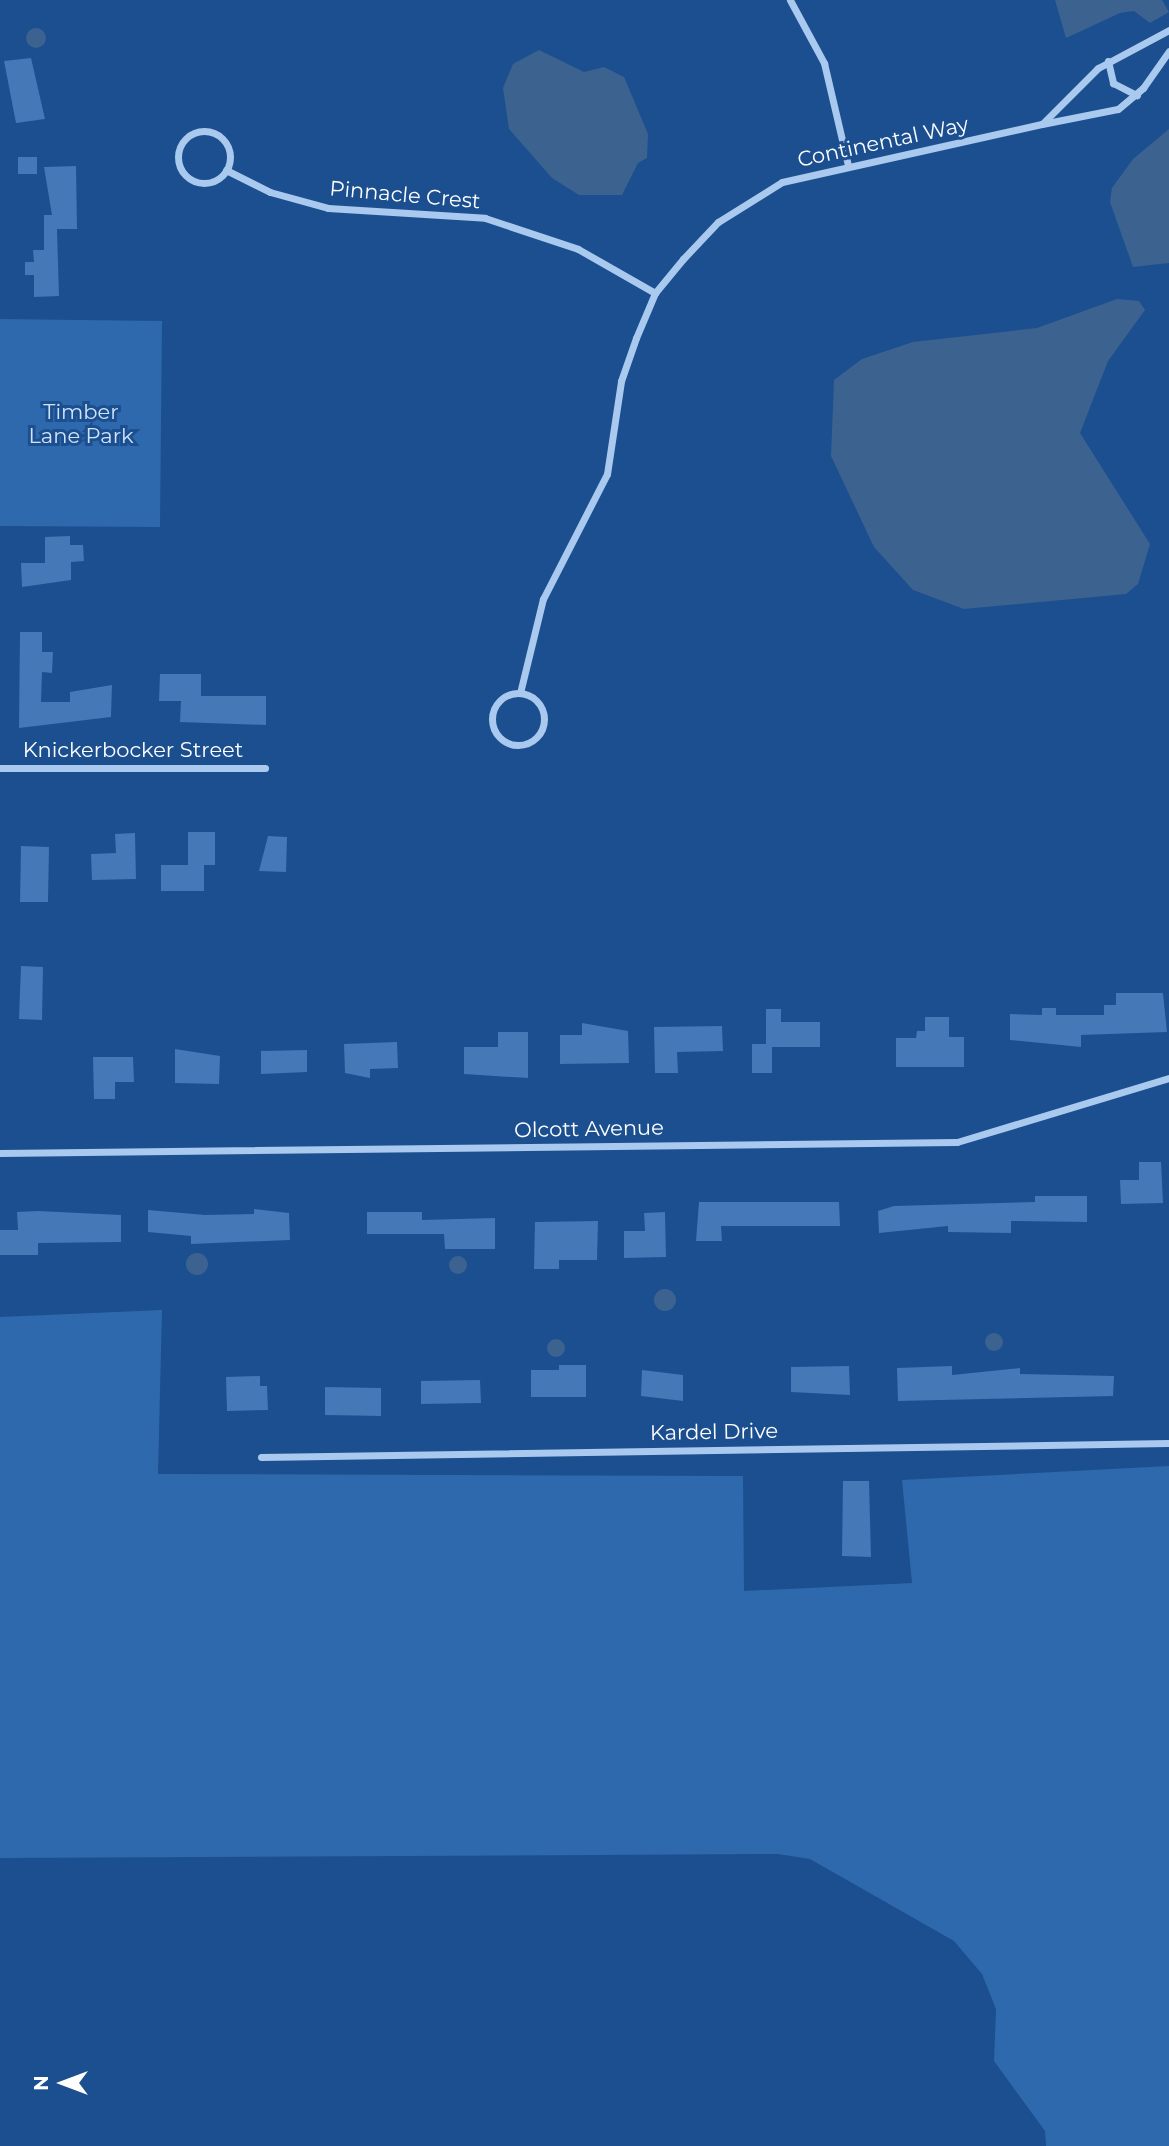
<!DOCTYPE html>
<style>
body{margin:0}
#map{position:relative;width:1169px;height:2146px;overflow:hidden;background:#1b4f8f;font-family:Montserrat,sans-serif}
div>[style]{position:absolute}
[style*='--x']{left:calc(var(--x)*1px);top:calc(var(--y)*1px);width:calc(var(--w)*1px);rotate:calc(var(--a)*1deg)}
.green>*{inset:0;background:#2e69ad}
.water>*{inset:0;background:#3c6290}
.round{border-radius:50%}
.building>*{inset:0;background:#4478b7}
.street>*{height:7px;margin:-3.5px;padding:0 3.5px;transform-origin:3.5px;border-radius:3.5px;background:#a9c9ee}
.street>.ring{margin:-3.5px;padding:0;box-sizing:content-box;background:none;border:7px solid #a9c9ee;border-radius:50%}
span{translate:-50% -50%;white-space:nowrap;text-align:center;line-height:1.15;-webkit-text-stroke:6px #1b4f8f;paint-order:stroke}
.street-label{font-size:21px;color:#fff}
.park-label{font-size:21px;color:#cfe3fa}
.north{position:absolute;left:28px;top:2048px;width:70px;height:70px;-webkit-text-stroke:5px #1b4f8f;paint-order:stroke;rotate:270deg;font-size:19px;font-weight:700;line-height:28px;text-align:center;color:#fff}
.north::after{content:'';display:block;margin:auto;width:24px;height:32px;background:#fff;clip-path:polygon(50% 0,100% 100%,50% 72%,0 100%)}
</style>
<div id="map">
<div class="green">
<i style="clip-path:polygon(0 319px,162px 321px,160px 527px,0 526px)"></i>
<i style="clip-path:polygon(162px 1310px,158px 1474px,743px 1476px,744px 1591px,912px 1583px,902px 1480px,1169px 1466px,1169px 2146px,1046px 2146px,1045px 2131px,994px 2061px,996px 2009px,982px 1974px,954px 1941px,810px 1859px,778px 1854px,0 1858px,0 1317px)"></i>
</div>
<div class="water">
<i style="clip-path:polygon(1055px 0,1162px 0,1169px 12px,1150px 23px,1134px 11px,1120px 13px,1066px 38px)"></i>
<i class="round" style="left:26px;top:28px;width:20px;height:20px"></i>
<i style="clip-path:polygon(539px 50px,584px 72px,604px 67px,624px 77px,648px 134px,647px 158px,638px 163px,622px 195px,579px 195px,552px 178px,509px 129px,503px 88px,513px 64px)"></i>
<i style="clip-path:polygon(1169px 129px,1169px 263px,1133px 267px,1110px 202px,1112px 188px,1133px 159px)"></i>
<i style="clip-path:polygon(1117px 299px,1139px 301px,1145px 310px,1108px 361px,1080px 433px,1150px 544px,1138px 584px,1126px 594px,964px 609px,913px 590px,874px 547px,831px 456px,834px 380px,862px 359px,913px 342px,1037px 328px)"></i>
<i class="round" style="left:186px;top:1253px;width:22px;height:22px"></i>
<i class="round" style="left:449px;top:1256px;width:18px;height:18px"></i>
<i class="round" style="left:654px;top:1289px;width:22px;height:22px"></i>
<i class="round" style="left:985px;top:1333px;width:18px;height:18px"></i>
<i class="round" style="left:547px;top:1339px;width:18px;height:18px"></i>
</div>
<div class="building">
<i style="clip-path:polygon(31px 58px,45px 119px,16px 123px,4px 61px)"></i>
<i style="clip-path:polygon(18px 157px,37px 157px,37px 174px,18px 174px)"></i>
<i style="clip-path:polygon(76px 166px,77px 229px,57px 229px,59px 296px,34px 297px,34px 275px,25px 275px,25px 262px,34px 262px,33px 250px,44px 250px,44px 215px,52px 215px,44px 167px)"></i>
<i style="clip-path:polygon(70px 536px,70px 545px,83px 545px,84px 561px,71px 562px,71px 580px,22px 587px,21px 563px,45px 563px,45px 537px)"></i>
<i style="clip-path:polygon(20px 632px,42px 632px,42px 652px,53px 652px,52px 673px,42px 672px,41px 702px,70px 702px,70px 692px,112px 685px,111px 717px,19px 728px)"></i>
<i style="clip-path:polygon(160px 674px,201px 674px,201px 696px,266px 696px,266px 725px,180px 722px,181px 701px,159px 701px)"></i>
<i style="clip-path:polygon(188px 832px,215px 832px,215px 865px,204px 865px,204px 891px,161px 891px,161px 865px,188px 865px)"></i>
<i style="clip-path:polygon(135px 833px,136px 879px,92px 880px,91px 854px,116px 853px,115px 834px)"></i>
<i style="clip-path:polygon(268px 836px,287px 837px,286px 872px,259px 871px)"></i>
<i style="clip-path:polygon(21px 846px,49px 847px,48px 902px,20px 902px)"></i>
<i style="clip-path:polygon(21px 966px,43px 967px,42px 1020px,19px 1019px)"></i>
<i style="clip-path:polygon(1116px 993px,1163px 993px,1167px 1032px,1081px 1035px,1081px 1047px,1010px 1040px,1010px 1014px,1042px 1015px,1042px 1008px,1056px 1008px,1056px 1015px,1104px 1015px,1104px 1005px,1116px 1005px)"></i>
<i style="clip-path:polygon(766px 1009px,781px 1009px,781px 1022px,820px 1022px,820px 1047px,772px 1047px,772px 1073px,752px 1073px,752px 1044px,766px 1044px)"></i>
<i style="clip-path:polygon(925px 1017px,949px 1017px,949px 1037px,964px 1037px,964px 1067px,896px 1067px,896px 1038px,916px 1038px,917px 1031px,925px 1031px)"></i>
<i style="clip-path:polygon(582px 1023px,628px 1031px,629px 1063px,560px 1064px,560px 1035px,582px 1035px)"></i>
<i style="clip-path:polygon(722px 1026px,723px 1051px,677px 1052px,678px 1073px,655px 1073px,654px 1027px)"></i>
<i style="clip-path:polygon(498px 1032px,528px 1032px,528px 1078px,464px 1074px,464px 1047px,498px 1047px)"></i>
<i style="clip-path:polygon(397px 1042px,398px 1068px,370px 1069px,370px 1078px,345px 1073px,344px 1044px)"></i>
<i style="clip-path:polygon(175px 1049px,220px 1056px,219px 1084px,175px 1083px)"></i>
<i style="clip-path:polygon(307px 1050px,307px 1072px,261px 1074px,261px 1051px)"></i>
<i style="clip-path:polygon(93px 1057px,133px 1057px,134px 1082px,115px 1082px,115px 1099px,94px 1099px)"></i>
<i style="clip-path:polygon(1139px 1162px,1161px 1162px,1163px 1203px,1121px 1204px,1120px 1180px,1139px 1180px)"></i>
<i style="clip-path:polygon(1035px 1196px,1087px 1196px,1087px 1222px,1011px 1221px,1011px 1233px,948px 1232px,948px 1226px,879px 1233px,878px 1211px,894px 1206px,1035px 1202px)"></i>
<i style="clip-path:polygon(699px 1202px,839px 1202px,840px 1226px,721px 1226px,722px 1241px,696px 1241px)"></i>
<i style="clip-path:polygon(254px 1209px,289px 1213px,290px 1240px,191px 1244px,191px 1236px,148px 1232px,148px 1210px,205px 1215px,254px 1214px)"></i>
<i style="clip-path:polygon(38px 1211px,121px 1215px,121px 1242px,38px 1243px,38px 1255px,0 1255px,0 1230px,18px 1230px,17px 1212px)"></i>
<i style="clip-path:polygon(367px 1212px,422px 1212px,422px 1220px,495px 1218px,495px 1249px,445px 1249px,444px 1234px,367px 1234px)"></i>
<i style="clip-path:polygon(665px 1212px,666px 1257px,624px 1258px,624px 1231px,645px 1231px,644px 1213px)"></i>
<i style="clip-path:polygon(598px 1221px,597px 1260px,559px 1260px,559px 1269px,534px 1269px,535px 1222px)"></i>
<i style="clip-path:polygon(559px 1365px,586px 1365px,586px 1397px,531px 1397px,531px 1370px,559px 1370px)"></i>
<i style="clip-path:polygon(849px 1366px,850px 1395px,791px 1392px,791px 1367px)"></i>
<i style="clip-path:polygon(952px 1366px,952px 1375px,1020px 1368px,1020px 1374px,1114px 1376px,1113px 1396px,898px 1401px,897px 1368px)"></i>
<i style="clip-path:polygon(642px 1370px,683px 1375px,683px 1401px,641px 1396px)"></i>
<i style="clip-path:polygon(260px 1376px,260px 1386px,267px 1386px,268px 1410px,227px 1411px,226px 1377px)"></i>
<i style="clip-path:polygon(480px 1380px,481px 1403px,421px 1404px,421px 1381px)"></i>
<i style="clip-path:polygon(325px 1387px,381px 1388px,381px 1416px,325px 1415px)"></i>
<i style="clip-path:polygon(843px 1481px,869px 1481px,871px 1557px,842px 1556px)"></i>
</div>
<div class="street">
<i style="--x:790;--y:0;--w:72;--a:61.6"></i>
<i style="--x:824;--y:63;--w:105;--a:76.8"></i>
<i style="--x:1169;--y:30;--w:81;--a:151.8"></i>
<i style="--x:1098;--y:68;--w:79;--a:135"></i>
<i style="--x:1042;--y:124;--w:77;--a:-11.2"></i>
<i style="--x:1118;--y:109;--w:33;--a:-40"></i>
<i style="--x:1143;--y:88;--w:45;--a:-54.9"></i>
<i style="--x:1108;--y:61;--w:23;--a:77"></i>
<i style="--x:1113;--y:83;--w:27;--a:27"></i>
<i class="ring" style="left:178px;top:131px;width:45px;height:45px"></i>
<i style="--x:226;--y:170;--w:49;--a:26.6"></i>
<i style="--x:270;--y:192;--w:60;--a:15.4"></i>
<i style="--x:328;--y:208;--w:157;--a:3.6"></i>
<i style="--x:485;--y:218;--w:98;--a:18.4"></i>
<i style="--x:578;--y:249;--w:89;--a:29.7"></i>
<i style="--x:520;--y:693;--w:97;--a:-76.3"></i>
<i style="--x:543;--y:599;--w:140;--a:-62.9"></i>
<i style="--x:607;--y:474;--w:94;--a:-81.4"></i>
<i style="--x:621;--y:381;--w:46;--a:-70.8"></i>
<i style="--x:636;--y:338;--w:49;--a:-67.1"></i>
<i style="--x:655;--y:293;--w:44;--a:-50.5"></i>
<i style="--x:683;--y:259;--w:51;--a:-46.6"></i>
<i style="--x:718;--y:222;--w:75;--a:-32"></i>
<i style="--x:782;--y:182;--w:266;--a:-12.6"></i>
<i class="ring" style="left:492px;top:693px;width:45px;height:45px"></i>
<i style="--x:0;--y:768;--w:265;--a:0"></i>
<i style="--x:0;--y:1153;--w:957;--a:-0.66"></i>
<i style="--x:957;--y:1142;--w:221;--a:-16.8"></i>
<i style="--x:261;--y:1457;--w:908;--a:-0.88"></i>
</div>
<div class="street-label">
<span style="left:883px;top:142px;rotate:-12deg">Continental Way</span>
<span style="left:405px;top:195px;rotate:5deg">Pinnacle Crest</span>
<span style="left:133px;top:750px">Knickerbocker Street</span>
<span style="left:589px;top:1129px;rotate:-1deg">Olcott Avenue</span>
<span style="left:714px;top:1432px;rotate:-1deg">Kardel Drive</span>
</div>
<div class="park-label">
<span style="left:81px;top:424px">Timber<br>Lane Park</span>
</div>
<div class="north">N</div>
</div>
